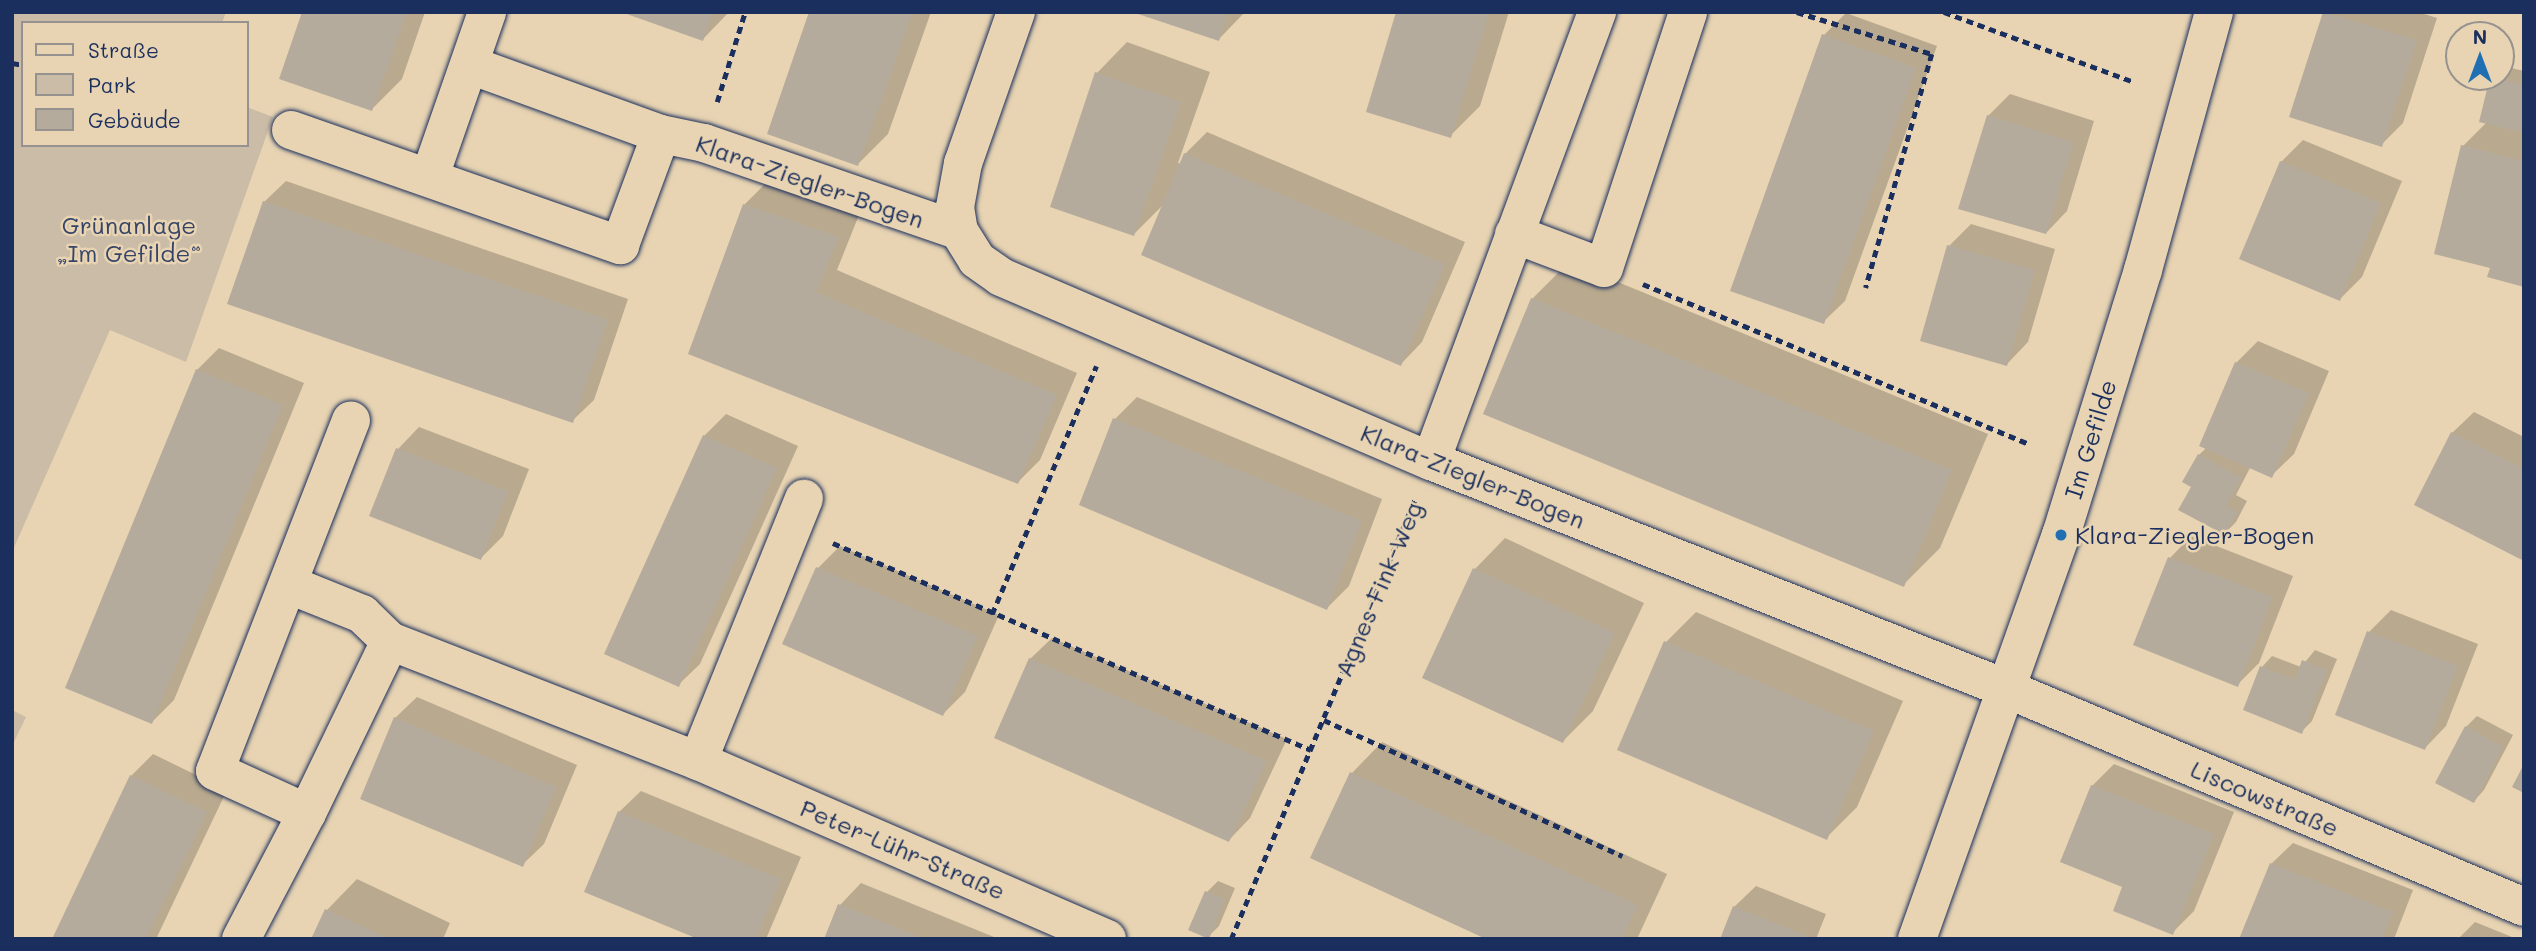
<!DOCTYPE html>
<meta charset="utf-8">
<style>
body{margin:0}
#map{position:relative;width:2536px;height:951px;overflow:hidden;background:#e8d4b2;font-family:Mali,sans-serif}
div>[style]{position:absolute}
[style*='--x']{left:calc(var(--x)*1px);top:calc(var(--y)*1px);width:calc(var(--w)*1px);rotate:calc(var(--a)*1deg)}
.green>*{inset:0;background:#cabca6}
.shadow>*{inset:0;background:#0003}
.building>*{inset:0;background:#b5ab9d}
.path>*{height:4.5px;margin-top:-2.25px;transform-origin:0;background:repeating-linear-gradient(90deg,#1b2f5e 0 7px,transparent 0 12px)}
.roads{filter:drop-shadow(0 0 2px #1b2f5e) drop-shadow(0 0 2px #1b2f5e)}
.minor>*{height:38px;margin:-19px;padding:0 19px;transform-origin:19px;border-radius:19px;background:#e8d4b2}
.dots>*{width:19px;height:19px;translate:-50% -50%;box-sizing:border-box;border:4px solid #e8d4b2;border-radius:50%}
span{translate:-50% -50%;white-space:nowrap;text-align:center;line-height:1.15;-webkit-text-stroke:5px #e8d4b2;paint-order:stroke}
.street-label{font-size:24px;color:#1b2f5e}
.park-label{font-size:24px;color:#354469}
.poi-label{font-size:24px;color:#1b2f5e}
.left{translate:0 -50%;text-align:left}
.frame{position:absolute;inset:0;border:14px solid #1b2f5e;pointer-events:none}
.legend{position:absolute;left:21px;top:21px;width:228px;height:126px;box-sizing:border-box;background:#e8d4b2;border:2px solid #969290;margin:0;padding:9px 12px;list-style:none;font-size:21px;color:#1b2f5e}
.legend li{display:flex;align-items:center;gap:14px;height:35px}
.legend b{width:35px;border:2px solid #969290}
.north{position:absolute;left:2445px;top:21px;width:70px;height:70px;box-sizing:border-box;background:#e8d4b2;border:2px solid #969290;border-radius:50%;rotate:0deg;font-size:19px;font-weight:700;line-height:28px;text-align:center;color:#1b2f5e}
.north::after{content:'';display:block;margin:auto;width:24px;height:32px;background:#1f6fb2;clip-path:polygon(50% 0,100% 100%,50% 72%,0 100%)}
</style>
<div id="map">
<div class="green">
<i style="clip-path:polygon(12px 12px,226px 12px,222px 23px,23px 23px,23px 145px,247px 145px,247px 107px,273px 117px,186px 362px,110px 330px,12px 552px)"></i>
<i style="clip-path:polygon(12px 710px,26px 717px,12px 746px)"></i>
</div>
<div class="shadow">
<i style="clip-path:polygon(304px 12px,425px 12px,402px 79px,372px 109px)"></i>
<i style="clip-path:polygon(626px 12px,729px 12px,703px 39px)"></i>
<i style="clip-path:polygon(811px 12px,931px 12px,888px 134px,858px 164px)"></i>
<i style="clip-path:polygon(1136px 12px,1245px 12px,1219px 39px)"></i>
<i style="clip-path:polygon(1398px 12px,1509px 12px,1480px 106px,1450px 136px)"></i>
<i style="clip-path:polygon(2325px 12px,2418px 12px,2437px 18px,2403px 123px,2381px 145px,2291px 116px)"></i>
<i style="clip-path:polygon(1846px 13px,1937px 46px,1845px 301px,1823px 322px,1732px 290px,1824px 35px)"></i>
<i style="clip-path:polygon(1127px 42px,1210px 72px,1178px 163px,1181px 164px,1185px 154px,1207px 132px,1465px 242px,1422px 342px,1401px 364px,1164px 204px,1134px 234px,1052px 206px,1097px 73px)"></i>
<i style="clip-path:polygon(2503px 66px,2524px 71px,2524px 285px,2492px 266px,2463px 146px,2487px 122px,2481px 121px,2492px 77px,2501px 77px)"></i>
<i style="clip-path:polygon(2010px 94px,2094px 121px,2067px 211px,2046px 233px,1988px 116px)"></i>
<i style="clip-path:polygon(2303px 140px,2402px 181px,2362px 277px,2340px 299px,2281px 162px)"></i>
<i style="clip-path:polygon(286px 181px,628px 299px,594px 400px,572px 421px,264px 202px)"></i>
<i style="clip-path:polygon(766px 183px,859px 215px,837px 270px,1077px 373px,1040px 460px,1018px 482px,690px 353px,744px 205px)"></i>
<i style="clip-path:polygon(1971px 224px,2055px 249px,2028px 342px,2007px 364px,1949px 246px)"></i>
<i style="clip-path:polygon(1569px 262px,1988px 434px,1940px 548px,1903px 585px,1532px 299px)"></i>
<i style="clip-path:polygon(2258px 341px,2329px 371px,2294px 454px,2272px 475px,2251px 466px,2236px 495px,2247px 501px,2236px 522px,2225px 533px,2193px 487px,2199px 455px,2207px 447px,2236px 363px)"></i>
<i style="clip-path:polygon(219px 348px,304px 383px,174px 700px,152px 722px,197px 370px)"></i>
<i style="clip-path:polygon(1137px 397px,1382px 499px,1349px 586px,1327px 608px,1081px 504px,1115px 419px)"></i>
<i style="clip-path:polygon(2474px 412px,2524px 437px,2524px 559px,2452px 433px)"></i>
<i style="clip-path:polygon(726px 414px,798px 446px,700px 664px,678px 685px,704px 436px)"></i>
<i style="clip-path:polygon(419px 427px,529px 469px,503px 536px,481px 558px,371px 515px,398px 449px)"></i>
<i style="clip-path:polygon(2191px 536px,2293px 576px,2259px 663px,2237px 685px,2170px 558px)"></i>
<i style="clip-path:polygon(1505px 538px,1644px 603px,1593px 711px,1563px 741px,1424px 677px,1475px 569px)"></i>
<i style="clip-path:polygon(840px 546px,999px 615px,965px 692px,943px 714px,784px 644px,818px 568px)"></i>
<i style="clip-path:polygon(2391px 610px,2478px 644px,2446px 726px,2425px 748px,2337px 714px,2369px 632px)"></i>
<i style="clip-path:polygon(1696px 612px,1903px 701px,1857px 807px,1826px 838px,1666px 642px)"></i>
<i style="clip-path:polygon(1052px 638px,1287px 739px,1250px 818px,1229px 840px,1030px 659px)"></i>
<i style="clip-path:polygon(2315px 650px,2337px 659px,2312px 721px,2301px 732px,2245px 709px,2262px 667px,2272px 656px,2301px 667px)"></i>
<i style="clip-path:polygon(417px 697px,577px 765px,544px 844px,522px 865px,395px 718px)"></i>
<i style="clip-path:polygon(2477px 716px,2513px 735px,2484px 790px,2474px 801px,2466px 727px)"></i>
<i style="clip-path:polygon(1382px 742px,1667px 874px,1637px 939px,1490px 939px,1313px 857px,1352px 773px)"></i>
<i style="clip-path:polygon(153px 754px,227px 790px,156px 939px,53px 939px,131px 776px)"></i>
<i style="clip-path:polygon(2114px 764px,2234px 812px,2194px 911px,2173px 932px,2124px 886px,2092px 786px)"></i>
<i style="clip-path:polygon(641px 791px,801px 857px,766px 939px,703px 939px,619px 812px)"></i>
<i style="clip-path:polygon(2293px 843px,2413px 890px,2394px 939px,2241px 938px,2271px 864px)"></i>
<i style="clip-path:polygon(357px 879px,450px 923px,443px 939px,313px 939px,327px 910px)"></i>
<i style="clip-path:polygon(1218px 881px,1235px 888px,1219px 926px,1208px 937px,1207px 892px)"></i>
<i style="clip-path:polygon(861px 883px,999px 939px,826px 939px,840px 905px)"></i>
<i style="clip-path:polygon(1756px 886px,1826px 914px,1816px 939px,1722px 939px,1734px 907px)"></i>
<i style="clip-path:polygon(2475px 922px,2517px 939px,2458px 939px)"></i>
</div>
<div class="building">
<i style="clip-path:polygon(302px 12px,407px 12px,372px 111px,279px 79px)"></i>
<i style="clip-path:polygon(621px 12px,713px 12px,703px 41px)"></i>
<i style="clip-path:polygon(809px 12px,913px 12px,858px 166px,767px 134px)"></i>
<i style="clip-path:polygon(1132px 12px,1228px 12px,1219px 41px)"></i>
<i style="clip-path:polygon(1396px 12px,1489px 12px,1451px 138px,1366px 112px)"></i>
<i style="clip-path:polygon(2323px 12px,2417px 40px,2382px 147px,2289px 117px)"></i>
<i style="clip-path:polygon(1822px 34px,1916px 68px,1824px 324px,1730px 291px)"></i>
<i style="clip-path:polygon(1095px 72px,1181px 102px,1134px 236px,1050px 207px)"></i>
<i style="clip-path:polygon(2490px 77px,2524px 85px,2524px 133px,2479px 122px)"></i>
<i style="clip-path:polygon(1987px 115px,2074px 142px,2046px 234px,1958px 209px)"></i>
<i style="clip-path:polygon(2461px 145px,2523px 161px,2524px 287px,2487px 277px,2490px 268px,2434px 254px)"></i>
<i style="clip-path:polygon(1184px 153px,1445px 264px,1401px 366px,1141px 255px)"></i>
<i style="clip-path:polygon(2280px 161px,2381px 203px,2340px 301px,2239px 259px)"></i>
<i style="clip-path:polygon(263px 201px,608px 320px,573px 423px,227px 304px)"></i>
<i style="clip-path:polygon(743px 204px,839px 237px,816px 292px,1057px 395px,1018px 484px,688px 354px)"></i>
<i style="clip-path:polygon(1947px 245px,2035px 270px,2007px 366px,1920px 341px)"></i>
<i style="clip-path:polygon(1531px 298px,1952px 470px,1904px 587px,1483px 414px)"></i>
<i style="clip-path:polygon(2235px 362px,2309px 393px,2272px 478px,2199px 446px)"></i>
<i style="clip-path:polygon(196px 369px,283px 405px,152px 724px,65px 688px)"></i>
<i style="clip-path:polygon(1113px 418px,1362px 521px,1327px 610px,1079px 505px)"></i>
<i style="clip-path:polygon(2451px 432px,2524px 469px,2524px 561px,2414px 505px)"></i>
<i style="clip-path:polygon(703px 435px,777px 468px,679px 687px,604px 654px)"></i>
<i style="clip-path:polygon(396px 448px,508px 491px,481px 560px,369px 516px)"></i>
<i style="clip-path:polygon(2198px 454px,2242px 478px,2226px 506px,2238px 512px,2225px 535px,2178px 510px,2191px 487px,2182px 482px)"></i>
<i style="clip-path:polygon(2168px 557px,2273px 597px,2238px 687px,2133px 645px)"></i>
<i style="clip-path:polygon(816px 567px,978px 636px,943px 716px,782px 644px)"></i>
<i style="clip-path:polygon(1473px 568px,1615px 633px,1563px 743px,1422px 678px)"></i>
<i style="clip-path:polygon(2367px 631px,2458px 666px,2425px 750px,2335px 715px)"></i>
<i style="clip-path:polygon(1664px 641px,1874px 731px,1827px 840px,1617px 750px)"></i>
<i style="clip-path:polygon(1029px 658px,1267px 761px,1229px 842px,994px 738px)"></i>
<i style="clip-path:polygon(2302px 660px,2327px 670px,2302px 734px,2243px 710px,2260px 666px,2295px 679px)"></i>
<i style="clip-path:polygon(394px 717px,556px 787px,523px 867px,360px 799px)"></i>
<i style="clip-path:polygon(2465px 726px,2503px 747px,2474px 803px,2435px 783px)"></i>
<i style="clip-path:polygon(2524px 764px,2524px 793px,2512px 787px)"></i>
<i style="clip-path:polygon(1350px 772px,1638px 905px,1622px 939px,1486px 939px,1310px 858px)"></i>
<i style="clip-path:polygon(130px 775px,207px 812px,198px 831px,146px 939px,52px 939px)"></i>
<i style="clip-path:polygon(2091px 785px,2214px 834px,2173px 935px,2113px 911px,2122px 887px,2060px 862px)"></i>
<i style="clip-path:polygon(618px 811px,781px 879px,756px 939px,698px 939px,584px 892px)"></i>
<i style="clip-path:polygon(2270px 863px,2393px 912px,2382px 939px,2239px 939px)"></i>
<i style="clip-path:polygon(1205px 891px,1225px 899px,1209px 939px,1188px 930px)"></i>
<i style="clip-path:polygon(838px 904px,883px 922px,925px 939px,824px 939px)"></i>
<i style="clip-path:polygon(1733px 906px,1805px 935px,1804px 939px,1720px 939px)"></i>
<i style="clip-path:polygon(325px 909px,373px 931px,389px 939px,311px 939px)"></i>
</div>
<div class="path">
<i style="--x:1797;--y:12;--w:141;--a:17.3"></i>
<i style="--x:1932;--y:54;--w:243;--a:105.8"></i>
<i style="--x:1944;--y:12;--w:202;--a:20.2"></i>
<i style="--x:12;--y:63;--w:11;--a:10"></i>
<i style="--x:717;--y:102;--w:94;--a:-72.7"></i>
<i style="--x:1643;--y:284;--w:419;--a:22.5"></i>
<i style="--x:833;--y:543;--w:521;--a:23.42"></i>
<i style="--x:992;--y:614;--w:269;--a:-67.2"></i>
<i style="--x:1324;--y:720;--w:328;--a:24.5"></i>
<i style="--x:1231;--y:939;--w:476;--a:-67.3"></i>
</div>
<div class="roads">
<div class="minor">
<i style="--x:1016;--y:12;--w:160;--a:109.3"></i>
<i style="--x:963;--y:163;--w:45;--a:100.3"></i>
<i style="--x:955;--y:207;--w:24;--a:81"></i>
<i style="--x:959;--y:231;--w:34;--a:58"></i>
<i style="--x:977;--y:260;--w:29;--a:35"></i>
<i style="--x:1001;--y:277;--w:468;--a:23.2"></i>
<i style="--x:1431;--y:461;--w:619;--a:21.6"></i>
<i style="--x:2007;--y:689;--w:561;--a:22.86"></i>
<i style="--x:470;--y:65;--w:203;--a:19.9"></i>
<i style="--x:661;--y:134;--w:44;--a:11.8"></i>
<i style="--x:704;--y:143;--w:270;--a:19"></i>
<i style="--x:291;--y:130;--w:349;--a:19.3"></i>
<i style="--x:620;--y:245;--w:118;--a:-69.7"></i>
<i style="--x:430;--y:176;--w:174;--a:-70.8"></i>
<i style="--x:1514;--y:234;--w:96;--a:20.7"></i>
<i style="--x:1604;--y:268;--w:269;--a:-71.8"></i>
<i style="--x:1431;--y:461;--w:479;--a:-69.7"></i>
<i style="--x:290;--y:585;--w:78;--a:21.9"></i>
<i style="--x:362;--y:614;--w:39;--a:44"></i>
<i style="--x:390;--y:641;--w:331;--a:21.3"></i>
<i style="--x:698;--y:761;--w:446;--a:23.5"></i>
<i style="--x:698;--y:761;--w:283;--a:-68"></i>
<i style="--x:307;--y:813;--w:101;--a:-155.5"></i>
<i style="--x:215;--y:771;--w:376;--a:-68.8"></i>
<i style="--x:241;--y:939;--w:142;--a:-62.4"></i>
<i style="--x:307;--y:813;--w:191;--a:-64.2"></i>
<i style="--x:1917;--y:939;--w:429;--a:-70.4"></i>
<i style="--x:2061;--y:535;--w:277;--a:-72.8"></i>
<i style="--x:2143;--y:270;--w:268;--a:-74.6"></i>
</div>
</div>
<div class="dots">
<i style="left:2061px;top:535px;background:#1f6fb2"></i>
</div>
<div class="street-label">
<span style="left:810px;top:181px;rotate:19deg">Klara-Ziegler-Bogen</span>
<span style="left:2090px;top:439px;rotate:-73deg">Im Gefilde</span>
<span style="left:1473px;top:476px;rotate:22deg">Klara-Ziegler-Bogen</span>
<span style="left:1378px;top:589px;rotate:-67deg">Agnes-Fink-Weg</span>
<span style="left:2265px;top:798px;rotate:23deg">Liscowstraße</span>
<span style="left:903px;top:849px;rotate:23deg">Peter-Lühr-Straße</span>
</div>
<div class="park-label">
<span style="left:129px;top:239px">Grünanlage<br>„Im Gefilde“</span>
</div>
<div class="poi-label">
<span class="left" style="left:2075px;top:535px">Klara-Ziegler-Bogen</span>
</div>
<div class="frame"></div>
<ul class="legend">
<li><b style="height:9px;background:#e8d4b2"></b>Straße</li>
<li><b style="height:19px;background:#cabca6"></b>Park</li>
<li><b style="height:19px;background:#b5ab9d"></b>Gebäude</li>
</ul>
<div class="north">N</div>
</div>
